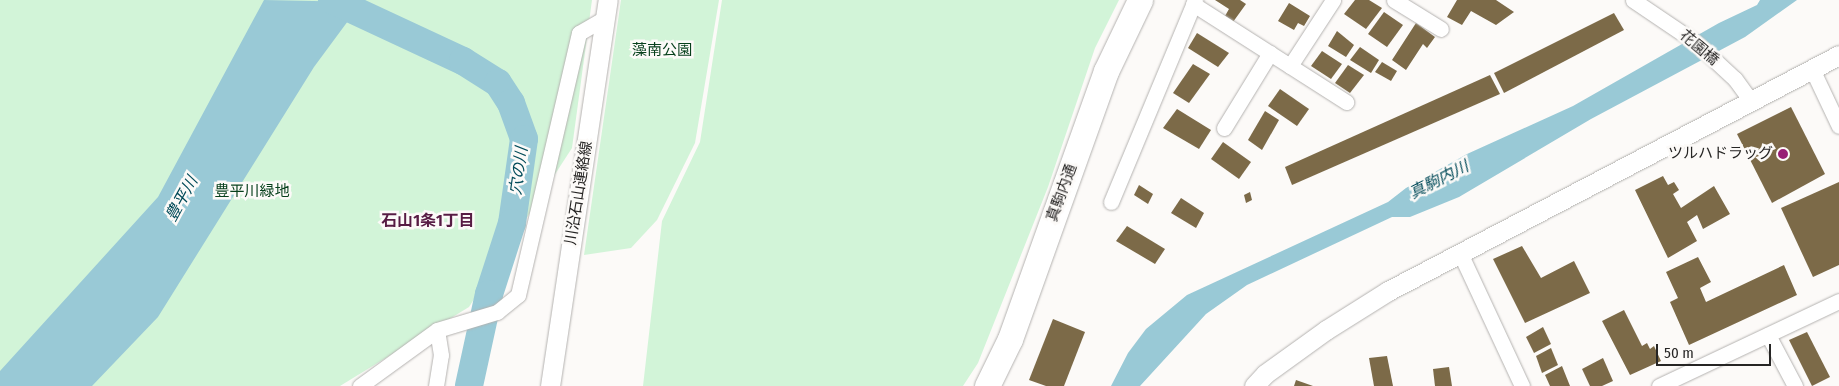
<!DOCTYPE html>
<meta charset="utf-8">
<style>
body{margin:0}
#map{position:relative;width:1839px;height:386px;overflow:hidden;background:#fcfaf8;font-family:"Fira Sans Condensed","Noto Sans JP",sans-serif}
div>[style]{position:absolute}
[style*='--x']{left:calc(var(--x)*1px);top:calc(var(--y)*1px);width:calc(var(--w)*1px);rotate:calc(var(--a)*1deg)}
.green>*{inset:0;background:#d2f4d8}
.water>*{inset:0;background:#99c9d6}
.river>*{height:28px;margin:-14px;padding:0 14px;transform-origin:14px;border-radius:14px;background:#99c9d6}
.building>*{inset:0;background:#7c6a48}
.roads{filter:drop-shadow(0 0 1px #b4b2b0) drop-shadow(0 0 1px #b4b2b0)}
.minor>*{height:15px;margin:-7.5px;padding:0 7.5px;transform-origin:7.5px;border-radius:7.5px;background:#fff}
.tertiary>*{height:19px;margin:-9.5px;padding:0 9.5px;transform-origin:9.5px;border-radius:9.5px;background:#fff}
.trunk>*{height:25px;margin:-12.5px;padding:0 12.5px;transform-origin:12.5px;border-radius:12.5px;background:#fff}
.dots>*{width:14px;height:14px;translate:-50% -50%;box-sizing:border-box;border:2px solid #fcfaf8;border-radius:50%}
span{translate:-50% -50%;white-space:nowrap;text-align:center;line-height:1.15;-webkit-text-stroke:5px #fcfaf8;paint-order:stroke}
.street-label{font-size:15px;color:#262524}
.park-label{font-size:15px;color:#07401c}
.poi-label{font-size:15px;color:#262524}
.right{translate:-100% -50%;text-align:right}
.water-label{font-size:16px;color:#014a58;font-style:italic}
.neighbourhood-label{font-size:16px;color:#571c44;font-weight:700}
.scale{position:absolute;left:1656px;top:344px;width:115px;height:22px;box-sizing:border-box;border:2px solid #262524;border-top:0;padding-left:6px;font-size:15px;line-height:18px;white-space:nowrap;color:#262524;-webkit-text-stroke:4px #fcfaf8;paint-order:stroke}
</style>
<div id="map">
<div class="green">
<i style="clip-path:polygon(0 0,592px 0,572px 148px,469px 307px,340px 386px,0 386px)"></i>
<i style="clip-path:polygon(621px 0,719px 0,695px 143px,657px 220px,631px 248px,584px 255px)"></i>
<i style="clip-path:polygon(722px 0,1119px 0,1095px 48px,1048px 187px,978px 363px,963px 386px,643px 386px,662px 221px,700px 142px)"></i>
</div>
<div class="water">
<i style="clip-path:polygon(264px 0,362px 2px,314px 67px,158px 317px,92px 386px,0 386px,0 371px,158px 197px)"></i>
<i style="clip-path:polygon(1760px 0,1797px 0,1745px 37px,1591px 119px,1459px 197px,1410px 217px,1392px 217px,1247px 285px,1206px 314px,1140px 386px,1111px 386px,1128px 353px,1146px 329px,1187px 295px,1388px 202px,1406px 188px,1467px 154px,1573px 106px,1719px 23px,1757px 5px)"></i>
</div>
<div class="river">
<i style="--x:332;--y:0;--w:145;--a:25"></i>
<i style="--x:463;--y:61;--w:41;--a:32.2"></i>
<i style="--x:498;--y:83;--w:24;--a:57"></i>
<i style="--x:511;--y:103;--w:38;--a:70"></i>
<i style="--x:524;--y:139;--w:85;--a:98.1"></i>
<i style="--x:512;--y:223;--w:75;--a:107.9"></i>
<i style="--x:489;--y:294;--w:94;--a:102.3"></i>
</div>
<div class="building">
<i style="clip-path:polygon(1215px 0,1240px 0,1246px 4px,1233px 22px,1225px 16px,1229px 9px)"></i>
<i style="clip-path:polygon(1355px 0,1369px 0,1382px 8px,1366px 29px,1344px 14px)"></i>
<i style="clip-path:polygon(1457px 0,1496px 0,1514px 12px,1496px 25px,1471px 11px,1462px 25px,1447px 17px)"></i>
<i style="clip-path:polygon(1289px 3px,1310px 16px,1304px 26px,1298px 23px,1294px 30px,1278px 21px)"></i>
<i style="clip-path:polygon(1384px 12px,1403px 25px,1387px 47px,1368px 34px)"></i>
<i style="clip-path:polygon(1614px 13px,1624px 30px,1504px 93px,1494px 73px)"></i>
<i style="clip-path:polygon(1416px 23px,1435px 37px,1427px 48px,1423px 44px,1406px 70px,1392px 60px)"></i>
<i style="clip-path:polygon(1337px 31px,1354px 45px,1346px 57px,1328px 46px)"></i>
<i style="clip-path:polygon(1197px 33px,1229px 53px,1218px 67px,1188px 48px)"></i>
<i style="clip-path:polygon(1360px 47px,1379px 60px,1371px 73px,1350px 60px)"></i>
<i style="clip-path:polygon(1322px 51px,1342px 64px,1331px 79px,1311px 66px)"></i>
<i style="clip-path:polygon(1382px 62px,1397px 71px,1391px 81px,1375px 72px)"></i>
<i style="clip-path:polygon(1193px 64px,1210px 74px,1189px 103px,1173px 93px)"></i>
<i style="clip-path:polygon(1348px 65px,1364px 75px,1350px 93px,1335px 83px)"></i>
<i style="clip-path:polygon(1490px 75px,1500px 94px,1292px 185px,1285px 167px)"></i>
<i style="clip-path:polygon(1280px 89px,1309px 109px,1297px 126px,1268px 106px)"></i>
<i style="clip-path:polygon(1791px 107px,1825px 174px,1772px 203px,1737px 134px)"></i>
<i style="clip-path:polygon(1177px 109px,1211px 130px,1199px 149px,1163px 128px)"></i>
<i style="clip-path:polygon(1265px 111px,1279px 120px,1262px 150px,1248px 140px)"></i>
<i style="clip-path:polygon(1223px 142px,1251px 162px,1239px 179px,1211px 159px)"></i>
<i style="clip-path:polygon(1663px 176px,1668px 185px,1674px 182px,1679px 190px,1673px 194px,1681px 208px,1714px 186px,1730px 214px,1703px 229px,1697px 215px,1687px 222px,1697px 241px,1668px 258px,1635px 190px)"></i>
<i style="clip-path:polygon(1839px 182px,1839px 265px,1813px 277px,1781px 208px)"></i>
<i style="clip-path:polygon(1139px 185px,1153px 194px,1148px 204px,1134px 195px)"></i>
<i style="clip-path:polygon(1250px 192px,1252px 200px,1246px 203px,1244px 195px)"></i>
<i style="clip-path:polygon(1181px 198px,1204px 213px,1196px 228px,1171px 213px)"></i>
<i style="clip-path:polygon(1127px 226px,1165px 249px,1155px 264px,1116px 241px)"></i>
<i style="clip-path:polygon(1522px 246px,1541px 278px,1574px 261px,1590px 293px,1525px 323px,1493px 259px)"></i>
<i style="clip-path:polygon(1698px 257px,1711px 282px,1700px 288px,1706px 302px,1784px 265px,1797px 295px,1689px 345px,1670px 302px,1678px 298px,1666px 272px)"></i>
<i style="clip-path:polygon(1624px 310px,1642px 346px,1647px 343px,1650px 349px,1654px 346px,1661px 361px,1630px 375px,1602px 321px)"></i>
<i style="clip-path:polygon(1053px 319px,1085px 332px,1064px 386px,1046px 386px,1029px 380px)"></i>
<i style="clip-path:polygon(1543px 327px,1551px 344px,1534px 353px,1526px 337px)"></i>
<i style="clip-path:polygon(1807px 332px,1830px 377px,1812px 386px,1789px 340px)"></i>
<i style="clip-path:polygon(1551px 348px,1558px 365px,1542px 373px,1536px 356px)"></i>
<i style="clip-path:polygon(1387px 356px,1393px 386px,1374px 386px,1369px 358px)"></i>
<i style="clip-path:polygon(1603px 358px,1613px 381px,1602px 386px,1590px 386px,1582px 369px)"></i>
<i style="clip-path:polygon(1562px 366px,1570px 386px,1550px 386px,1545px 375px)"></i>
<i style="clip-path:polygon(1449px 367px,1452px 386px,1435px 386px,1433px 369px)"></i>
<i style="clip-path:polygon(1296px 380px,1313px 386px,1294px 386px)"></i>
</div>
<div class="roads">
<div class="minor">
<i style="--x:1394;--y:0;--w:55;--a:31.7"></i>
<i style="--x:1633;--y:0;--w:75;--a:34.1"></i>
<i style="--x:1695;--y:42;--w:54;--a:42.8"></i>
<i style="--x:1735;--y:79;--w:27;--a:54"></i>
<i style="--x:1193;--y:4;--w:182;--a:32.6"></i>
<i style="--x:1290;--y:66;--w:79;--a:-56.9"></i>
<i style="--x:1812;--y:69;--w:63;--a:64.7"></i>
<i style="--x:1224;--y:128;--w:88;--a:-58.5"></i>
<i style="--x:1111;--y:202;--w:219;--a:-67.4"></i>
<i style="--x:1460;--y:253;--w:147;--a:65"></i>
<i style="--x:1768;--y:335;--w:58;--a:62.1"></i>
<i style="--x:360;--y:386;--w:95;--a:-36"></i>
<i style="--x:437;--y:330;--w:63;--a:-16.7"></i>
<i style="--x:497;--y:312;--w:27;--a:-39"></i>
<i style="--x:518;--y:295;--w:269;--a:-76.9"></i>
<i style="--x:579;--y:33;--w:30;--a:-30"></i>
<i style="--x:436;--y:386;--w:31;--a:-81"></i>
<i style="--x:441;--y:355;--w:25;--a:-99"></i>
<i style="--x:1659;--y:386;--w:199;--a:-25.3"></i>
</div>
<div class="tertiary">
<i style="--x:550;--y:386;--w:390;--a:-81.5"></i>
<i style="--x:1254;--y:386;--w:16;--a:-47"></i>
<i style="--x:1265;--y:374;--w:75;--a:-35.8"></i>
<i style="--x:1326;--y:330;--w:73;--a:-32.2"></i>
<i style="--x:1388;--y:291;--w:509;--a:-27.62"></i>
</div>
<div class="trunk">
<i style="--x:987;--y:386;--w:52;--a:-63.9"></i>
<i style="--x:1010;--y:339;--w:285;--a:-70.3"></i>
<i style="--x:1106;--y:71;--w:79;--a:-64.4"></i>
</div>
</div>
<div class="dots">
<i style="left:1783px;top:154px;background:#981d75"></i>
</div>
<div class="street-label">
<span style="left:1699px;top:48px;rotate:40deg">花園橋</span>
<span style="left:579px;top:193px;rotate:-81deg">川沿石山連絡線</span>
<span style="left:1062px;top:193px;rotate:-70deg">真駒内通</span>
</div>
<div class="park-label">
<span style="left:662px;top:51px">藻南公園</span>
<span style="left:252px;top:192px">豊平川緑地</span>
</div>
<div class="poi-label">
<span class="right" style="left:1773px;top:154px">ツルハドラッグ</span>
</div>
<div class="water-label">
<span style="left:519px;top:171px;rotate:-82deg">穴の川</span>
<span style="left:1439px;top:180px;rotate:-27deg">真駒内川</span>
<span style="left:182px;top:199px;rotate:-61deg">豊平川</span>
</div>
<div class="neighbourhood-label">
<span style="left:428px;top:221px">石山1条1丁目</span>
</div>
<div class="scale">50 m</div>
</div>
